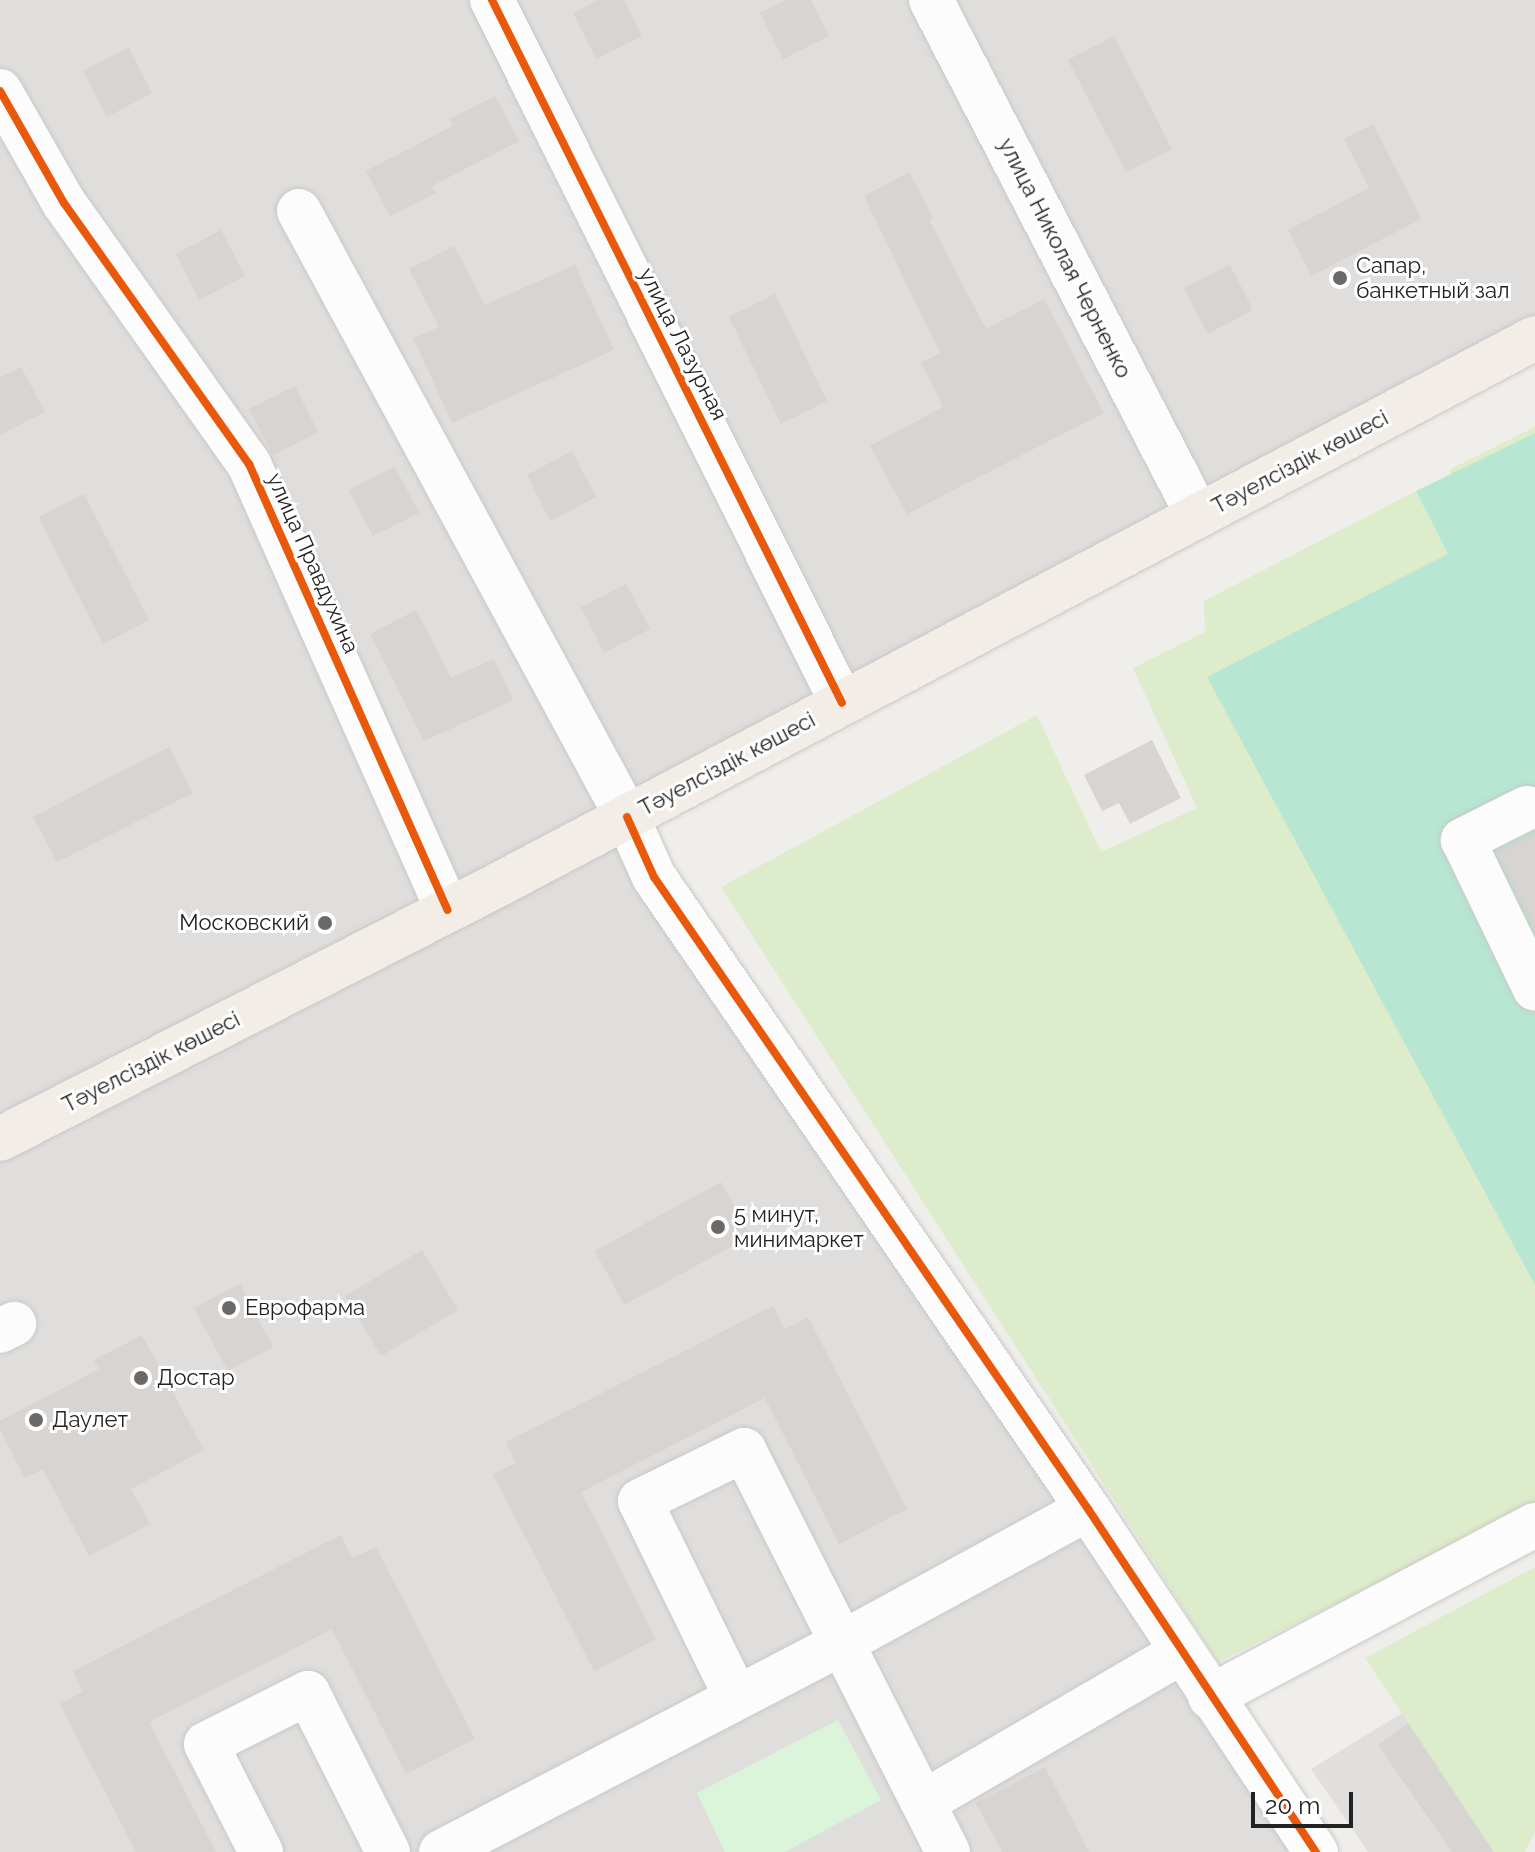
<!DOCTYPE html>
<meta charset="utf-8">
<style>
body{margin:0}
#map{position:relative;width:1535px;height:1852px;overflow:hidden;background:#f0eeeb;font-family:Raleway,sans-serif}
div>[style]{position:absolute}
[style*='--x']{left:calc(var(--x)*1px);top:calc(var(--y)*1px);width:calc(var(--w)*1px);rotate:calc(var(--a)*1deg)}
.residential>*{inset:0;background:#dfdedc}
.grass>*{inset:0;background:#ddeccb}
.park>*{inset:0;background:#daf5da}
.pitch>*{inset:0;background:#b7e6d2}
.parking>*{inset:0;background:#e0dfde}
.building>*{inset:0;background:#d7d4d2}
.roads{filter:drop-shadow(0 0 2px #c9c8c7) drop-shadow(0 0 2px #c9c8c7)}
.minor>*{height:44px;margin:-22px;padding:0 22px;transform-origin:22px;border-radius:22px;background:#fdfcfc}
.major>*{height:44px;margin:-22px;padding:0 22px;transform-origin:22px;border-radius:22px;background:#f3ede7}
.cycleway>*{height:8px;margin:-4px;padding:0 4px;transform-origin:4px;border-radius:4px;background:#e8590c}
.dots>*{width:22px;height:22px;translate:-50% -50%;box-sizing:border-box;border:4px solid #fff;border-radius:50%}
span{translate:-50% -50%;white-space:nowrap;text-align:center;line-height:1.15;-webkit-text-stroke:6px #fff;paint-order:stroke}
.street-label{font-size:22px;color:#222}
.poi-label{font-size:22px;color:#222}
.left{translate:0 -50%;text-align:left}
.right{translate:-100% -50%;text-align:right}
.scale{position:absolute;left:1251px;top:1792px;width:102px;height:36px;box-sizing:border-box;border:4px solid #222;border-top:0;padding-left:10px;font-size:24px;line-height:28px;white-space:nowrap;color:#222;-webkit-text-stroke:6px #fff;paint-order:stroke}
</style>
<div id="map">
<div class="residential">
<i style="clip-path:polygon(0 0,1535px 0,1535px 338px,627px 817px,1316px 1852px,0 1852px)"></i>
</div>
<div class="grass">
<i style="clip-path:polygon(1535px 427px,1535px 466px,1464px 503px,1449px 470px)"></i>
<i style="clip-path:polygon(1416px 491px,1449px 554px,1535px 1054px,1535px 1505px,1218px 1662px,721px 887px,1037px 715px,1101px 852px,1197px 808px,1133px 668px,1205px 632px,1204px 601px)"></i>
<i style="clip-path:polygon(1535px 1567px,1535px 1832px,1525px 1852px,1494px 1852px,1365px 1658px)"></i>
</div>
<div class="park">
<i style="clip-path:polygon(838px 1720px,881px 1800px,785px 1852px,725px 1852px,697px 1793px)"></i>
</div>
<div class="pitch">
<i style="clip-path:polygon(1535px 433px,1535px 1285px,1207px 677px,1448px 554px,1416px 491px)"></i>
</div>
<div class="parking">
<i style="clip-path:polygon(1402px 1713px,1494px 1852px,1368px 1852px,1311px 1769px)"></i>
</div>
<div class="building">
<i style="clip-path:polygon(598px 0,624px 0,642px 36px,596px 59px,573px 13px)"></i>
<i style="clip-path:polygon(786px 0,811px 0,829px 36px,783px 59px,760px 13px)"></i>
<i style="clip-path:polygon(1114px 36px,1172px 149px,1126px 172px,1068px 60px)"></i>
<i style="clip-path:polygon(129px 48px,152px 93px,107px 117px,83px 71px)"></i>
<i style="clip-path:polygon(495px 96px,519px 141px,432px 186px,436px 193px,390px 216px,366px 171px,453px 126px,449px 119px)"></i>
<i style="clip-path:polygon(1373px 124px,1421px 219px,1311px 276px,1288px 230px,1369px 188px,1344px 139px)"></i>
<i style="clip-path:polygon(909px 172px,933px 218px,929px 220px,986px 329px,1044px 299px,1104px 413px,907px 514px,870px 446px,943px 407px,921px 363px,940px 353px,864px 196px)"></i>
<i style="clip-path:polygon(221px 230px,245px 276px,199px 300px,176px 254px)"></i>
<i style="clip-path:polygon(454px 246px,485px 305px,575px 265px,614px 350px,452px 423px,413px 338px,439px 327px,409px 269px)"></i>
<i style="clip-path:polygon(1230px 265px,1253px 310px,1208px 334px,1184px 288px)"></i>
<i style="clip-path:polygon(775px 294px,827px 401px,781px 424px,729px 317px)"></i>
<i style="clip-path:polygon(21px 367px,45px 412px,0 435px,0 377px)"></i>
<i style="clip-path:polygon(295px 386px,318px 432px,273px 455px,249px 409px)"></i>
<i style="clip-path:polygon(572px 451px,596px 497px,550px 521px,527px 475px)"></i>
<i style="clip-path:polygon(395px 467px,419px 513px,373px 536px,349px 490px)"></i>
<i style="clip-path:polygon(84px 494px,149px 620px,103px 644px,39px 517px)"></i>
<i style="clip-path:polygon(626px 584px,650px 629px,604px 653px,581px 607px)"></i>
<i style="clip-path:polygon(416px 610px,451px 678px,494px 659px,513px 700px,424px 741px,370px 634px)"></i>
<i style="clip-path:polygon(1152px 740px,1181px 798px,1130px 824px,1119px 803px,1102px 811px,1084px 775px)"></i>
<i style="clip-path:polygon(169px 747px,193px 793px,57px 862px,33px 817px)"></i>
<i style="clip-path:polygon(1535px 833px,1535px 932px,1496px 852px)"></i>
<i style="clip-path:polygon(721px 1182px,751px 1236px,624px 1305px,595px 1251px)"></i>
<i style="clip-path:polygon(422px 1250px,458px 1310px,381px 1356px,345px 1296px)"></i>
<i style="clip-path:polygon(240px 1284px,273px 1347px,228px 1371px,194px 1308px)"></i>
<i style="clip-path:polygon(773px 1306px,785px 1329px,808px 1317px,907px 1509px,839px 1544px,765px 1398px,581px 1492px,656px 1639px,594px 1671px,493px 1474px,516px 1463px,506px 1442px)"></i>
<i style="clip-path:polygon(142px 1335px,204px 1450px,131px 1489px,150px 1524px,89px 1556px,43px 1469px,25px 1478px,0 1430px,0 1421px,99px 1369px,94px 1360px)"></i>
<i style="clip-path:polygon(341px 1535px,352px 1558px,376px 1547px,475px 1739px,406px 1774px,332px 1629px,149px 1722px,216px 1852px,136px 1852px,60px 1704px,83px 1692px,73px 1671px)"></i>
<i style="clip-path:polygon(1408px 1723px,1494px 1852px,1452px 1852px,1378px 1745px)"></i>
<i style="clip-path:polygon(1045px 1767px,1089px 1852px,1002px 1852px,976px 1803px)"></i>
</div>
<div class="roads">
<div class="minor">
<i style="--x:492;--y:0;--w:785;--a:63.53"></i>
<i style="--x:931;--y:0;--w:581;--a:62.64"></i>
<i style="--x:0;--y:91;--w:129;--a:60.3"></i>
<i style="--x:64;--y:203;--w:320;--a:54.7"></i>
<i style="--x:249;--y:464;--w:488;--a:66"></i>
<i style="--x:299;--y:211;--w:689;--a:61.58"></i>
<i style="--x:627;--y:817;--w:66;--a:65.8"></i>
<i style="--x:654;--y:877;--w:767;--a:55.52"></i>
<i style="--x:1088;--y:1509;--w:412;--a:56.4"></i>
<i style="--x:1527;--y:808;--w:72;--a:153.4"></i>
<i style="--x:1463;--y:840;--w:165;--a:64.2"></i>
<i style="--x:0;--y:1331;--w:16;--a:-27"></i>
<i style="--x:736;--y:1697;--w:218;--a:-116.1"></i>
<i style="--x:640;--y:1501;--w:116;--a:-26.1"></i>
<i style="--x:744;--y:1450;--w:451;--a:63.1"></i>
<i style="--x:1210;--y:1697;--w:368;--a:-27.9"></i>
<i style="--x:924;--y:1802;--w:296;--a:-30.2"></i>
<i style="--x:261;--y:1852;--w:121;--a:-117"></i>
<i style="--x:206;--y:1744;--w:114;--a:-26.6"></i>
<i style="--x:308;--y:1693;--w:178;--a:63.3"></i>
<i style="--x:441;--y:1852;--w:450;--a:-27.5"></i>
<i style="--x:840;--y:1644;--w:282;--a:-28.6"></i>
</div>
<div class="major">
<i style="--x:0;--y:1139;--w:552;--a:-27.03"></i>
<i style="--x:492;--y:888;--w:1179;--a:-27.8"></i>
</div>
</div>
<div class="cycleway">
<i style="--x:492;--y:0;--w:785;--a:63.53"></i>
<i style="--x:0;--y:91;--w:129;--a:60.3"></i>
<i style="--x:64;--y:203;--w:320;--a:54.7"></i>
<i style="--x:249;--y:464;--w:488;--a:66"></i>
<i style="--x:627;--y:817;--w:66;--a:65.8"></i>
<i style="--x:654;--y:877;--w:767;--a:55.52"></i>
<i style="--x:1088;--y:1509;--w:412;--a:56.4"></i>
</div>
<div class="dots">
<i style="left:1340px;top:278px;background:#6a6968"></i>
<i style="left:325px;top:923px;background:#6a6968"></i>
<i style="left:718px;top:1227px;background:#6a6968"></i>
<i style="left:229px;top:1308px;background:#6a6968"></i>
<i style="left:141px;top:1378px;background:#6a6968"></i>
<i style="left:36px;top:1420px;background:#6a6968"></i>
</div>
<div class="street-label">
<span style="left:1065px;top:258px;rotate:63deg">улица Николая Черненко</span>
<span style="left:683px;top:344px;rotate:63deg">улица Лазурная</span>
<span style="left:1300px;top:462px;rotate:-28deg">Тәуелсіздік көшесі</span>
<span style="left:313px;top:563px;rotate:66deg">улица Правдухина</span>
<span style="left:727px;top:764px;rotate:-28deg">Тәуелсіздік көшесі</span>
<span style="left:151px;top:1062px;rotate:-27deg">Тәуелсіздік көшесі</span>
</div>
<div class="poi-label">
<span class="left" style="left:1356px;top:278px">Сапар,<br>банкетный зал</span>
<span class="right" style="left:309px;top:923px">Московский</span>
<span class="left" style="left:734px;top:1227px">5 минут,<br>минимаркет</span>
<span class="left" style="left:245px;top:1308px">Еврофарма</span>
<span class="left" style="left:157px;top:1378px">Достар</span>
<span class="left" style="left:52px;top:1420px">Даулет</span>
</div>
<div class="scale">20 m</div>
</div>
